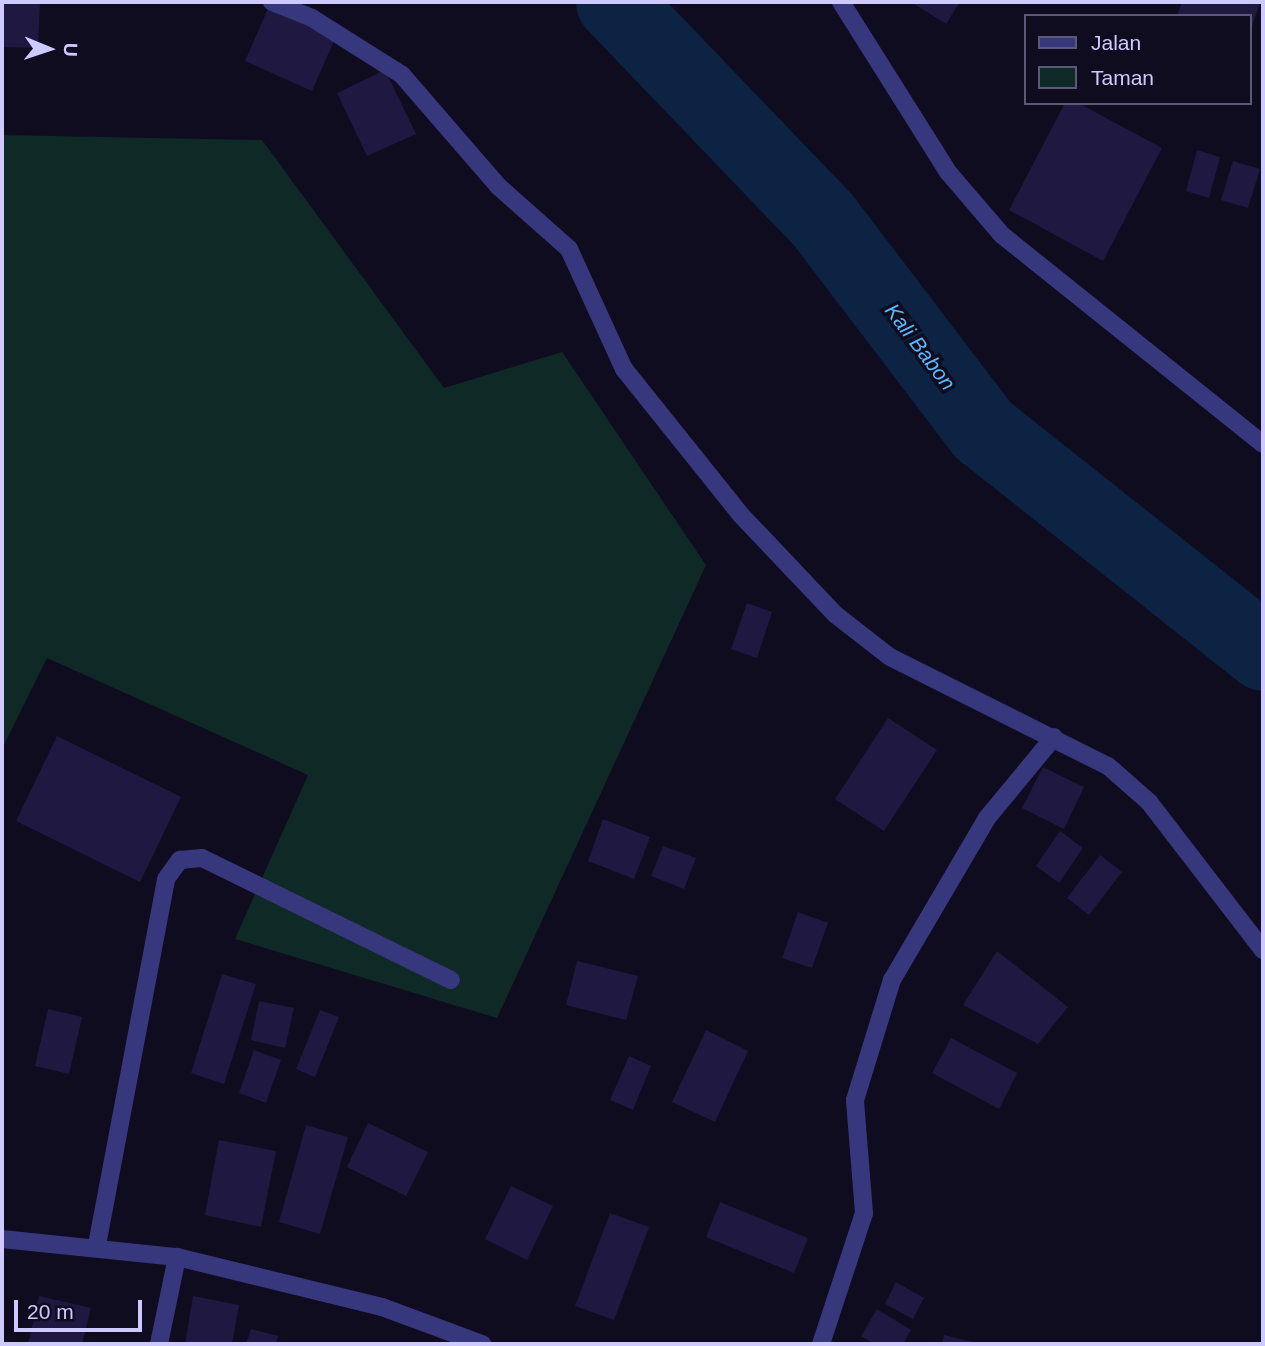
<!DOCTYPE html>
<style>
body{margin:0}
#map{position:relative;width:1265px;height:1346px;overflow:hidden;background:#0f0c1f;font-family:Helvetica,sans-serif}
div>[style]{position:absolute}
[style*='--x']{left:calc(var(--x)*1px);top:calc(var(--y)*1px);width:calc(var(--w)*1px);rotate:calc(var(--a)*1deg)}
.green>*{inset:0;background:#0f2927}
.river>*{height:77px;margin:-38.5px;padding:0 38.5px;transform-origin:38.5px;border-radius:38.5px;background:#0c2343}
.building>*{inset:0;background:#1f1840}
.street>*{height:18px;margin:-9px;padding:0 9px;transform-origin:9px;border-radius:9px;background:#37377e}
span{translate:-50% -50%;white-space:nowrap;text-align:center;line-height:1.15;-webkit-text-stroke:7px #0f0c1f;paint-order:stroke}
.water-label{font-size:21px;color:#58b8ff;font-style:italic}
.frame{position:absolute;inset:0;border:4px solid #cecaff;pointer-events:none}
.legend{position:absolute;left:1024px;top:14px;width:228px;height:91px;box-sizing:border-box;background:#0f0c1f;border:2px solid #5b5879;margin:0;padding:9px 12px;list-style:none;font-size:21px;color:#cecaff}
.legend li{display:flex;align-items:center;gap:14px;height:35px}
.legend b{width:35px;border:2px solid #5b5879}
.north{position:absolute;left:14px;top:14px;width:70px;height:70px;-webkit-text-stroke:5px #0f0c1f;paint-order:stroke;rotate:92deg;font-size:19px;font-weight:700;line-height:28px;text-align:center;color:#cecaff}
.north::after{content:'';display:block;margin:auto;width:24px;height:32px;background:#cecaff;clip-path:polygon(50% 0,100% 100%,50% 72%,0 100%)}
.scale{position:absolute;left:14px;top:1300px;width:128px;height:32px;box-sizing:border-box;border:4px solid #cecaff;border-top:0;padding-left:9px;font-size:21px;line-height:24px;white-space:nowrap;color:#cecaff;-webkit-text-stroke:5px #0f0c1f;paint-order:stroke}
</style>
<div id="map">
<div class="green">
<i style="clip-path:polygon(2px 135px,262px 140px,444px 388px,562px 352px,706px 565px,497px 1018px,235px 939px,308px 775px,47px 658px,2px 749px)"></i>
</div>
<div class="river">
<i style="--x:614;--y:2;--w:302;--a:46.2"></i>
<i style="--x:823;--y:220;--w:263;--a:52.7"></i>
<i style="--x:982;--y:429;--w:359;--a:38.4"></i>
</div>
<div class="building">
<i style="clip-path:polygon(2px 2px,40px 2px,38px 48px,2px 47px)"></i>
<i style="clip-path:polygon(911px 2px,960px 2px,946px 24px)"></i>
<i style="clip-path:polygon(1182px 2px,1260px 2px,1250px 33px,1249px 16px,1177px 16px)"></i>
<i style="clip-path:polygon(270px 4px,337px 34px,312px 91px,245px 61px)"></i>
<i style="clip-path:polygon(385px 70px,416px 134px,367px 156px,337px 93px)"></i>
<i style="clip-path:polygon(1065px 103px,1078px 103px,1162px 148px,1103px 261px,1009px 210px)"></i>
<i style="clip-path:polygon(1197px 150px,1220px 157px,1209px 198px,1186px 191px)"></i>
<i style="clip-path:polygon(1233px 161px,1260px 169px,1248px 208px,1221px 200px)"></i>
<i style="clip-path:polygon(747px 603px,772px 612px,757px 658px,731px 649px)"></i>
<i style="clip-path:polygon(888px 718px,937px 750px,884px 831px,835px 799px)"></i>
<i style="clip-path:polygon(57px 736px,181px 797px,140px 882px,16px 821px)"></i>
<i style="clip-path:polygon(1043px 767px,1084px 787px,1064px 829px,1022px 808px)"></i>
<i style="clip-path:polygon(603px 819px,650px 837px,634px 879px,588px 861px)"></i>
<i style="clip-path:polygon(1060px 831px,1083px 848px,1059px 883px,1036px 866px)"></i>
<i style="clip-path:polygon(663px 846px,696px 858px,684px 889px,651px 876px)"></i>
<i style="clip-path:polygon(1100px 855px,1122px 872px,1089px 915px,1067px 898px)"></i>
<i style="clip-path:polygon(798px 912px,828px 923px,812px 968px,782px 958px)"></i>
<i style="clip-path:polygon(997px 951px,1068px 1007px,1038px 1044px,963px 1005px)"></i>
<i style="clip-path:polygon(577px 961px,638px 976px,626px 1020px,566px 1005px)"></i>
<i style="clip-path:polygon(222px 974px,256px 984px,224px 1084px,191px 1073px)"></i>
<i style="clip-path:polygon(259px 1001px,294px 1008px,285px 1048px,251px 1040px)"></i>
<i style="clip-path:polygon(48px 1009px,82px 1017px,69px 1074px,35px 1066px)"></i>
<i style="clip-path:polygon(320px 1010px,339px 1017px,315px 1077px,296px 1069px)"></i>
<i style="clip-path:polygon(706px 1030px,748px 1051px,715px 1122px,672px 1102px)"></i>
<i style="clip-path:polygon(951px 1038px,1017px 1073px,999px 1109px,932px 1073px)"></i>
<i style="clip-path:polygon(254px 1050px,281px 1060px,266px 1103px,239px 1093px)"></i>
<i style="clip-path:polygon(629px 1056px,651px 1066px,633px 1110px,610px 1100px)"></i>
<i style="clip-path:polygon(368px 1123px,428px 1152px,406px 1196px,347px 1167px)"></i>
<i style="clip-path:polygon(306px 1125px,348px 1137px,320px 1234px,279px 1222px)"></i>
<i style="clip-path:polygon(219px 1140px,276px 1151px,261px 1227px,205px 1215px)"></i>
<i style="clip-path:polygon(511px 1186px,553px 1206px,527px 1260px,485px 1239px)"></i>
<i style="clip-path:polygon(720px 1202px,808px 1238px,794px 1273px,706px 1237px)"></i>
<i style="clip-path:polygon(610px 1213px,649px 1227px,614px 1320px,575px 1306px)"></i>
<i style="clip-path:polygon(896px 1282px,924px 1298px,913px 1319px,885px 1304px)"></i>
<i style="clip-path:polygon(39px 1296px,91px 1308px,82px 1344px,28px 1344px)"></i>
<i style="clip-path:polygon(193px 1296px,239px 1305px,232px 1344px,185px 1344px)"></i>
<i style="clip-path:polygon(877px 1309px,911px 1330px,903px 1344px,874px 1344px,861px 1336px)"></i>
<i style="clip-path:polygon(251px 1329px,278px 1336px,276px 1344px,246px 1344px)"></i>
<i style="clip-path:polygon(944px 1335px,977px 1343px,976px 1344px,942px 1344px)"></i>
</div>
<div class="street">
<i style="--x:272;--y:2;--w:43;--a:21.8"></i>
<i style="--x:312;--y:18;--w:107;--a:32.3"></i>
<i style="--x:402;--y:75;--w:147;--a:49.1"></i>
<i style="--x:498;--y:186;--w:95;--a:41.6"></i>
<i style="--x:569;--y:249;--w:132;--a:65.4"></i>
<i style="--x:624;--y:369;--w:186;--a:51.3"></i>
<i style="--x:740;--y:514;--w:139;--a:46.5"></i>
<i style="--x:836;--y:615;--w:68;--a:37.9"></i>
<i style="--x:890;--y:657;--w:244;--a:26.6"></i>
<i style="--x:1108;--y:766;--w:55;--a:41.3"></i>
<i style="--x:1149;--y:802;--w:187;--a:52.4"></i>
<i style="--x:841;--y:2;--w:201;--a:57.8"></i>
<i style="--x:948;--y:172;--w:83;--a:49.4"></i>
<i style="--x:1002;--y:235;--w:334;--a:38.7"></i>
<i style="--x:2;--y:1239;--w:176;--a:5.9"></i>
<i style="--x:177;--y:1257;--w:211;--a:13.7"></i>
<i style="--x:382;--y:1307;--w:107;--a:20.3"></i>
<i style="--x:97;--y:1245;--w:372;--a:-79.3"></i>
<i style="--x:166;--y:879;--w:24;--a:-54"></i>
<i style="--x:180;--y:860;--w:22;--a:-5"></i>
<i style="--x:202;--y:858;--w:277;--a:26.1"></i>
<i style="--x:159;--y:1344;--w:89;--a:-78.3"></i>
<i style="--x:821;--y:1344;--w:138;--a:-71.8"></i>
<i style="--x:864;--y:1213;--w:113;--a:-94.6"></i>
<i style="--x:855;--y:1100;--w:126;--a:-72.9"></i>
<i style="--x:892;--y:980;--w:188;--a:-59.6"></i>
<i style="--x:987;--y:818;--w:105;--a:-50.4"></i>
</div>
<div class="water-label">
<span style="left:920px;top:347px;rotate:53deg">Kali Babon</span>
</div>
<div class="frame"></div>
<ul class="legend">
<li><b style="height:9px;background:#37377e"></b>Jalan</li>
<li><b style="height:19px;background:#0f2927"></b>Taman</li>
</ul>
<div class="north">U</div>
<div class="scale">20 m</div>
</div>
